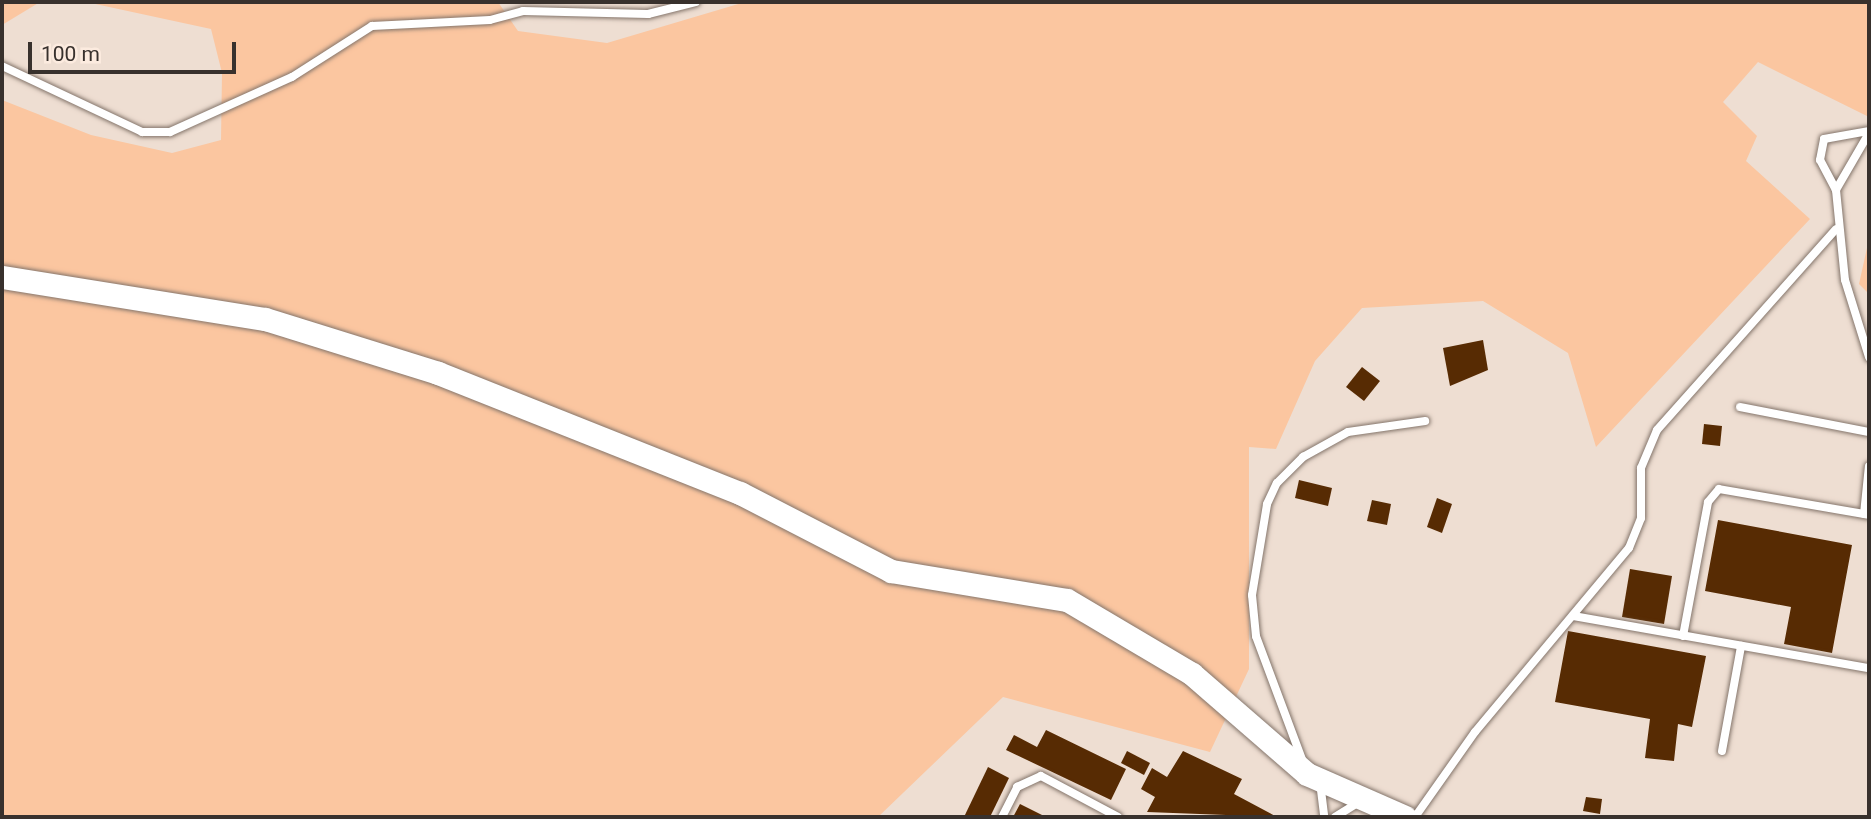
<!DOCTYPE html>
<style>
body{margin:0}
#map{position:relative;width:1871px;height:819px;overflow:hidden;background:#eeded2;font-family:Roboto,sans-serif}
div>[style]{position:absolute}
[style*='--x']{left:calc(var(--x)*1px);top:calc(var(--y)*1px);width:calc(var(--w)*1px);rotate:calc(var(--a)*1deg)}
.green>*{inset:0;background:#fbc6a0}
.building>*{inset:0;background:#572b03}
.roads{filter:drop-shadow(0 0 2px #84756b) drop-shadow(0 0 2px #84756b)}
.lane>*{height:8px;margin:-4px;padding:0 4px;transform-origin:4px;border-radius:4px;background:#fff}
.secondary>*{height:23px;margin:-11.5px;padding:0 11.5px;transform-origin:11.5px;border-radius:11.5px;background:#fff}
span{translate:-50% -50%;white-space:nowrap;text-align:center;line-height:1.15;-webkit-text-stroke:7px #fcebdf;paint-order:stroke}
.frame{position:absolute;inset:0;border:4px solid #38312d;pointer-events:none}
.scale{position:absolute;left:28px;top:42px;width:208px;height:32px;box-sizing:border-box;border:4px solid #38312d;border-top:0;padding-left:9px;font-size:21px;line-height:24px;white-space:nowrap;color:#38312d;-webkit-text-stroke:5px #fcebdf;paint-order:stroke}
</style>
<div id="map">
<div class="green">
<i style="clip-path:polygon(2px 2px,40px 2px,2px 25px)"></i>
<i style="clip-path:polygon(86px 2px,498px 2px,518px 31px,607px 43px,745px 2px,1869px 2px,1869px 117px,1758px 62px,1723px 102px,1757px 136px,1746px 161px,1810px 219px,1596px 447px,1568px 353px,1483px 301px,1362px 308px,1315px 361px,1276px 449px,1249px 447px,1249px 669px,1210px 752px,1003px 697px,878px 817px,2px 817px,2px 100px,91px 135px,172px 153px,221px 140px,222px 73px,211px 29px)"></i>
<i style="clip-path:polygon(1869px 239px,1869px 294px,1859px 284px)"></i>
</div>
<div class="building">
<i style="clip-path:polygon(1483px 340px,1488px 370px,1450px 386px,1443px 348px)"></i>
<i style="clip-path:polygon(1362px 367px,1380px 381px,1364px 401px,1346px 387px)"></i>
<i style="clip-path:polygon(1704px 424px,1722px 426px,1720px 446px,1702px 444px)"></i>
<i style="clip-path:polygon(1299px 480px,1332px 488px,1328px 506px,1295px 498px)"></i>
<i style="clip-path:polygon(1437px 498px,1452px 504px,1442px 533px,1427px 527px)"></i>
<i style="clip-path:polygon(1372px 500px,1391px 504px,1387px 525px,1367px 521px)"></i>
<i style="clip-path:polygon(1718px 520px,1852px 545px,1832px 653px,1784px 644px,1791px 607px,1705px 591px)"></i>
<i style="clip-path:polygon(1630px 569px,1672px 576px,1664px 624px,1622px 617px)"></i>
<i style="clip-path:polygon(1568px 631px,1706px 656px,1692px 727px,1678px 724px,1674px 761px,1645px 758px,1650px 719px,1555px 702px)"></i>
<i style="clip-path:polygon(1046px 730px,1126px 769px,1111px 800px,1006px 750px,1014px 735px,1037px 747px)"></i>
<i style="clip-path:polygon(1127px 751px,1150px 763px,1144px 775px,1121px 763px)"></i>
<i style="clip-path:polygon(1183px 751px,1242px 779px,1234px 794px,1277px 817px,1147px 812px,1155px 797px,1141px 789px,1152px 768px,1167px 777px)"></i>
<i style="clip-path:polygon(988px 767px,1009px 778px,990px 817px,964px 817px)"></i>
<i style="clip-path:polygon(1586px 797px,1602px 799px,1600px 814px,1583px 811px)"></i>
<i style="clip-path:polygon(1020px 804px,1046px 817px,1013px 817px)"></i>
</div>
<div class="roads">
<div class="lane">
<i style="--x:2;--y:66;--w:155;--a:25.2"></i>
<i style="--x:142;--y:132;--w:28;--a:0"></i>
<i style="--x:170;--y:132;--w:134;--a:-24.3"></i>
<i style="--x:292;--y:77;--w:95;--a:-32.5"></i>
<i style="--x:372;--y:26;--w:118;--a:-2.9"></i>
<i style="--x:490;--y:20;--w:34;--a:-15"></i>
<i style="--x:523;--y:11;--w:125;--a:1.4"></i>
<i style="--x:648;--y:14;--w:49;--a:-14"></i>
<i style="--x:1869;--y:133;--w:66;--a:120.1"></i>
<i style="--x:1836;--y:190;--w:90;--a:84.3"></i>
<i style="--x:1845;--y:280;--w:81;--a:72.7"></i>
<i style="--x:1836;--y:190;--w:34;--a:-118"></i>
<i style="--x:1820;--y:160;--w:21;--a:-79"></i>
<i style="--x:1824;--y:139;--w:46;--a:-10.1"></i>
<i style="--x:1740;--y:407;--w:131;--a:11"></i>
<i style="--x:1864;--y:514;--w:48;--a:-84.1"></i>
<i style="--x:1573;--y:616;--w:301;--a:10"></i>
<i style="--x:1683;--y:636;--w:136;--a:-79.4"></i>
<i style="--x:1708;--y:502;--w:17;--a:-50"></i>
<i style="--x:1719;--y:489;--w:152;--a:9.8"></i>
<i style="--x:1722;--y:751;--w:107;--a:-79.7"></i>
<i style="--x:1303;--y:762;--w:134;--a:-110.5"></i>
<i style="--x:1256;--y:636;--w:41;--a:-95.6"></i>
<i style="--x:1252;--y:595;--w:92;--a:-80.6"></i>
<i style="--x:1267;--y:504;--w:23;--a:-65"></i>
<i style="--x:1277;--y:483;--w:37;--a:-45"></i>
<i style="--x:1303;--y:457;--w:51;--a:-29.1"></i>
<i style="--x:1348;--y:432;--w:78;--a:-8.1"></i>
<i style="--x:1320;--y:782;--w:35;--a:83"></i>
<i style="--x:1002;--y:817;--w:34;--a:-63"></i>
<i style="--x:1017;--y:787;--w:26;--a:-25"></i>
<i style="--x:1041;--y:776;--w:87;--a:28"></i>
<i style="--x:1335;--y:817;--w:31;--a:-32"></i>
<i style="--x:1415;--y:817;--w:104;--a:-54.8"></i>
<i style="--x:1475;--y:732;--w:240;--a:-50.1"></i>
<i style="--x:1629;--y:548;--w:32;--a:-68"></i>
<i style="--x:1641;--y:518;--w:50;--a:-90"></i>
<i style="--x:1641;--y:468;--w:41;--a:-67.2"></i>
<i style="--x:1657;--y:430;--w:269;--a:-48.3"></i>
</div>
<div class="secondary">
<i style="--x:2;--y:277;--w:266;--a:9.1"></i>
<i style="--x:265;--y:319;--w:181;--a:17.3"></i>
<i style="--x:438;--y:373;--w:325;--a:21.7"></i>
<i style="--x:740;--y:493;--w:170;--a:27.3"></i>
<i style="--x:891;--y:571;--w:178;--a:9.4"></i>
<i style="--x:1067;--y:600;--w:145;--a:30.6"></i>
<i style="--x:1192;--y:674;--w:152;--a:41"></i>
<i style="--x:1307;--y:774;--w:107;--a:23.7"></i>
</div>
</div>
<div class="frame"></div>
<div class="scale">100 m</div>
</div>
